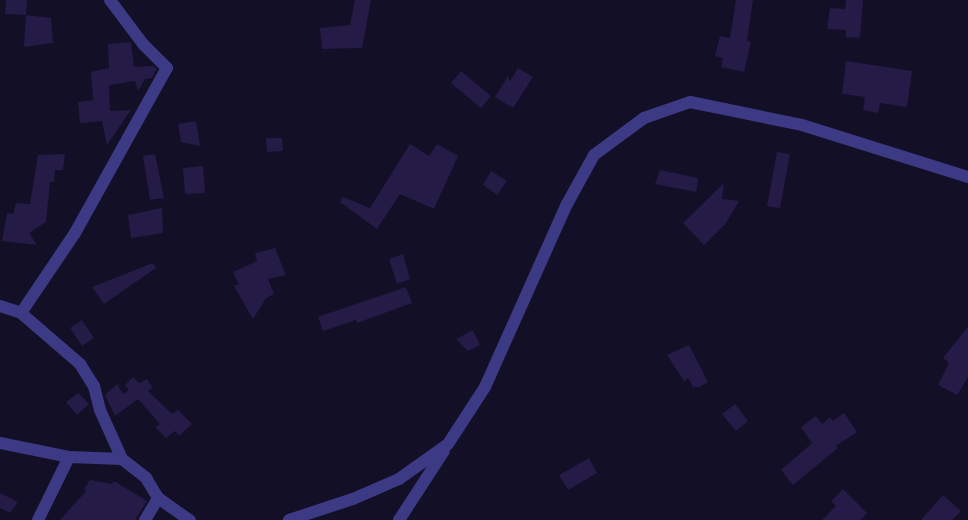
<!DOCTYPE html>
<style>
body{margin:0}
#map{position:relative;width:968px;height:520px;overflow:hidden;background:#130f26;font-family:"Titillium Web",sans-serif}
div>[style]{position:absolute}
[style*='--x']{left:calc(var(--x)*1px);top:calc(var(--y)*1px);width:calc(var(--w)*1px);rotate:calc(var(--a)*1deg)}
.building>*{inset:0;background:#241b47}
.street>*{height:12px;margin:-6px;padding:0 6px;transform-origin:6px;border-radius:6px;background:#3d3a85}
span{translate:-50% -50%;white-space:nowrap;text-align:center;line-height:1.15;-webkit-text-stroke:4.5px #130f26;paint-order:stroke}
</style>
<div id="map">
<div class="building">
<i style="clip-path:polygon(6px 0,27px 0,26px 15px,5px 14px)"></i>
<i style="clip-path:polygon(355px 0,371px 0,362px 48px,322px 49px,320px 28px,350px 25px)"></i>
<i style="clip-path:polygon(736px 0,753px 0,747px 41px,751px 42px,744px 72px,721px 67px,723px 58px,715px 56px,720px 36px,730px 38px)"></i>
<i style="clip-path:polygon(846px 0,863px 0,860px 38px,846px 37px,846px 30px,827px 29px,830px 8px,845px 9px)"></i>
<i style="clip-path:polygon(26px 15px,51px 18px,53px 43px,24px 47px)"></i>
<i style="clip-path:polygon(131px 42px,134px 67px,153px 66px,157px 69px,152px 78px,145px 79px,138px 91px,135px 81px,109px 85px,110px 111px,131px 110px,107px 145px,102px 121px,80px 123px,78px 102px,93px 100px,91px 72px,109px 68px,108px 44px)"></i>
<i style="clip-path:polygon(846px 61px,912px 71px,907px 107px,880px 103px,878px 113px,863px 110px,865px 97px,842px 94px)"></i>
<i style="clip-path:polygon(518px 68px,533px 77px,513px 108px,495px 97px,508px 76px,510px 81px)"></i>
<i style="clip-path:polygon(461px 71px,491px 96px,481px 108px,451px 83px)"></i>
<i style="clip-path:polygon(196px 121px,200px 146px,181px 142px,178px 124px)"></i>
<i style="clip-path:polygon(266px 138px,282px 138px,283px 151px,267px 152px)"></i>
<i style="clip-path:polygon(410px 144px,429px 156px,437px 144px,458px 156px,434px 209px,400px 194px,377px 229px,340px 202px,343px 197px,370px 208px)"></i>
<i style="clip-path:polygon(777px 152px,790px 154px,780px 208px,767px 206px)"></i>
<i style="clip-path:polygon(65px 154px,63px 170px,55px 170px,54px 182px,50px 182px,46px 222px,29px 233px,37px 245px,2px 241px,7px 213px,13px 214px,16px 203px,30px 204px,38px 155px)"></i>
<i style="clip-path:polygon(155px 154px,164px 198px,150px 200px,143px 156px)"></i>
<i style="clip-path:polygon(203px 166px,205px 193px,185px 194px,183px 168px)"></i>
<i style="clip-path:polygon(660px 170px,698px 178px,696px 192px,655px 184px)"></i>
<i style="clip-path:polygon(491px 171px,507px 181px,497px 195px,483px 185px)"></i>
<i style="clip-path:polygon(724px 183px,722px 199px,739px 201px,726px 223px,704px 245px,683px 223px)"></i>
<i style="clip-path:polygon(162px 208px,163px 233px,131px 238px,128px 215px)"></i>
<i style="clip-path:polygon(275px 248px,286px 275px,268px 279px,274px 294px,266px 298px,253px 319px,234px 286px,239px 284px,233px 272px,257px 261px,255px 253px)"></i>
<i style="clip-path:polygon(403px 254px,410px 279px,397px 284px,389px 259px)"></i>
<i style="clip-path:polygon(153px 263px,156px 268px,104px 304px,92px 287px)"></i>
<i style="clip-path:polygon(406px 287px,412px 303px,357px 323px,356px 320px,323px 331px,318px 317px)"></i>
<i style="clip-path:polygon(82px 320px,94px 338px,82px 346px,70px 328px)"></i>
<i style="clip-path:polygon(968px 327px,968px 377px,957px 395px,938px 385px,949px 363px,943px 358px)"></i>
<i style="clip-path:polygon(473px 330px,480px 345px,468px 351px,456px 339px)"></i>
<i style="clip-path:polygon(689px 345px,708px 382px,699px 387px,693px 387px,688px 378px,684px 381px,667px 355px)"></i>
<i style="clip-path:polygon(133px 377px,139px 383px,147px 379px,153px 388px,148px 391px,172px 414px,178px 410px,192px 424px,179px 436px,175px 431px,166px 438px,155px 427px,160px 424px,138px 399px,115px 416px,105px 395px,117px 384px,123px 394px,129px 390px,125px 385px)"></i>
<i style="clip-path:polygon(78px 393px,89px 404px,77px 415px,66px 402px)"></i>
<i style="clip-path:polygon(735px 404px,748px 421px,736px 431px,722px 414px)"></i>
<i style="clip-path:polygon(844px 413px,857px 432px,836px 446px,838px 448px,793px 485px,781px 470px,812px 443px,801px 427px,816px 416px,822px 424px,830px 417px,833px 421px)"></i>
<i style="clip-path:polygon(589px 458px,597px 473px,568px 490px,559px 475px)"></i>
<i style="clip-path:polygon(90px 480px,112px 484px,114px 481px,147px 501px,135px 520px,60px 520px,86px 491px,84px 489px)"></i>
<i style="clip-path:polygon(843px 489px,867px 513px,861px 520px,822px 520px,836px 506px,831px 501px)"></i>
<i style="clip-path:polygon(0 493px,18px 502px,10px 513px,0 508px)"></i>
<i style="clip-path:polygon(943px 495px,961px 511px,952px 520px,921px 520px)"></i>
</div>
<div class="street">
<i style="--x:0;--y:306;--w:22;--a:18"></i>
<i style="--x:21;--y:313;--w:78;--a:40.8"></i>
<i style="--x:80;--y:364;--w:26;--a:58"></i>
<i style="--x:94;--y:386;--w:25;--a:76"></i>
<i style="--x:100;--y:410;--w:54;--a:65.8"></i>
<i style="--x:122;--y:459;--w:31;--a:38"></i>
<i style="--x:146;--y:478;--w:23;--a:59"></i>
<i style="--x:158;--y:498;--w:39;--a:35"></i>
<i style="--x:21;--y:313;--w:97;--a:-56"></i>
<i style="--x:75;--y:233;--w:189;--a:-60.9"></i>
<i style="--x:167;--y:68;--w:34;--a:-135"></i>
<i style="--x:143;--y:44;--w:55;--a:-126.9"></i>
<i style="--x:0;--y:443;--w:70;--a:11.5"></i>
<i style="--x:69;--y:457;--w:70;--a:116.2"></i>
<i style="--x:69;--y:457;--w:53;--a:2.2"></i>
<i style="--x:145;--y:520;--w:26;--a:-59"></i>
<i style="--x:289;--y:520;--w:67;--a:-18.2"></i>
<i style="--x:353;--y:499;--w:50;--a:-23.5"></i>
<i style="--x:399;--y:479;--w:60;--a:-35.5"></i>
<i style="--x:448;--y:444;--w:68;--a:-57"></i>
<i style="--x:485;--y:387;--w:201;--a:-65.9"></i>
<i style="--x:567;--y:204;--w:56;--a:-61.1"></i>
<i style="--x:594;--y:155;--w:62;--a:-36.5"></i>
<i style="--x:644;--y:118;--w:49;--a:-19.2"></i>
<i style="--x:690;--y:102;--w:114;--a:11.6"></i>
<i style="--x:802;--y:125;--w:174;--a:17.4"></i>
<i style="--x:399;--y:520;--w:82;--a:-56.9"></i>
</div>
</div>
